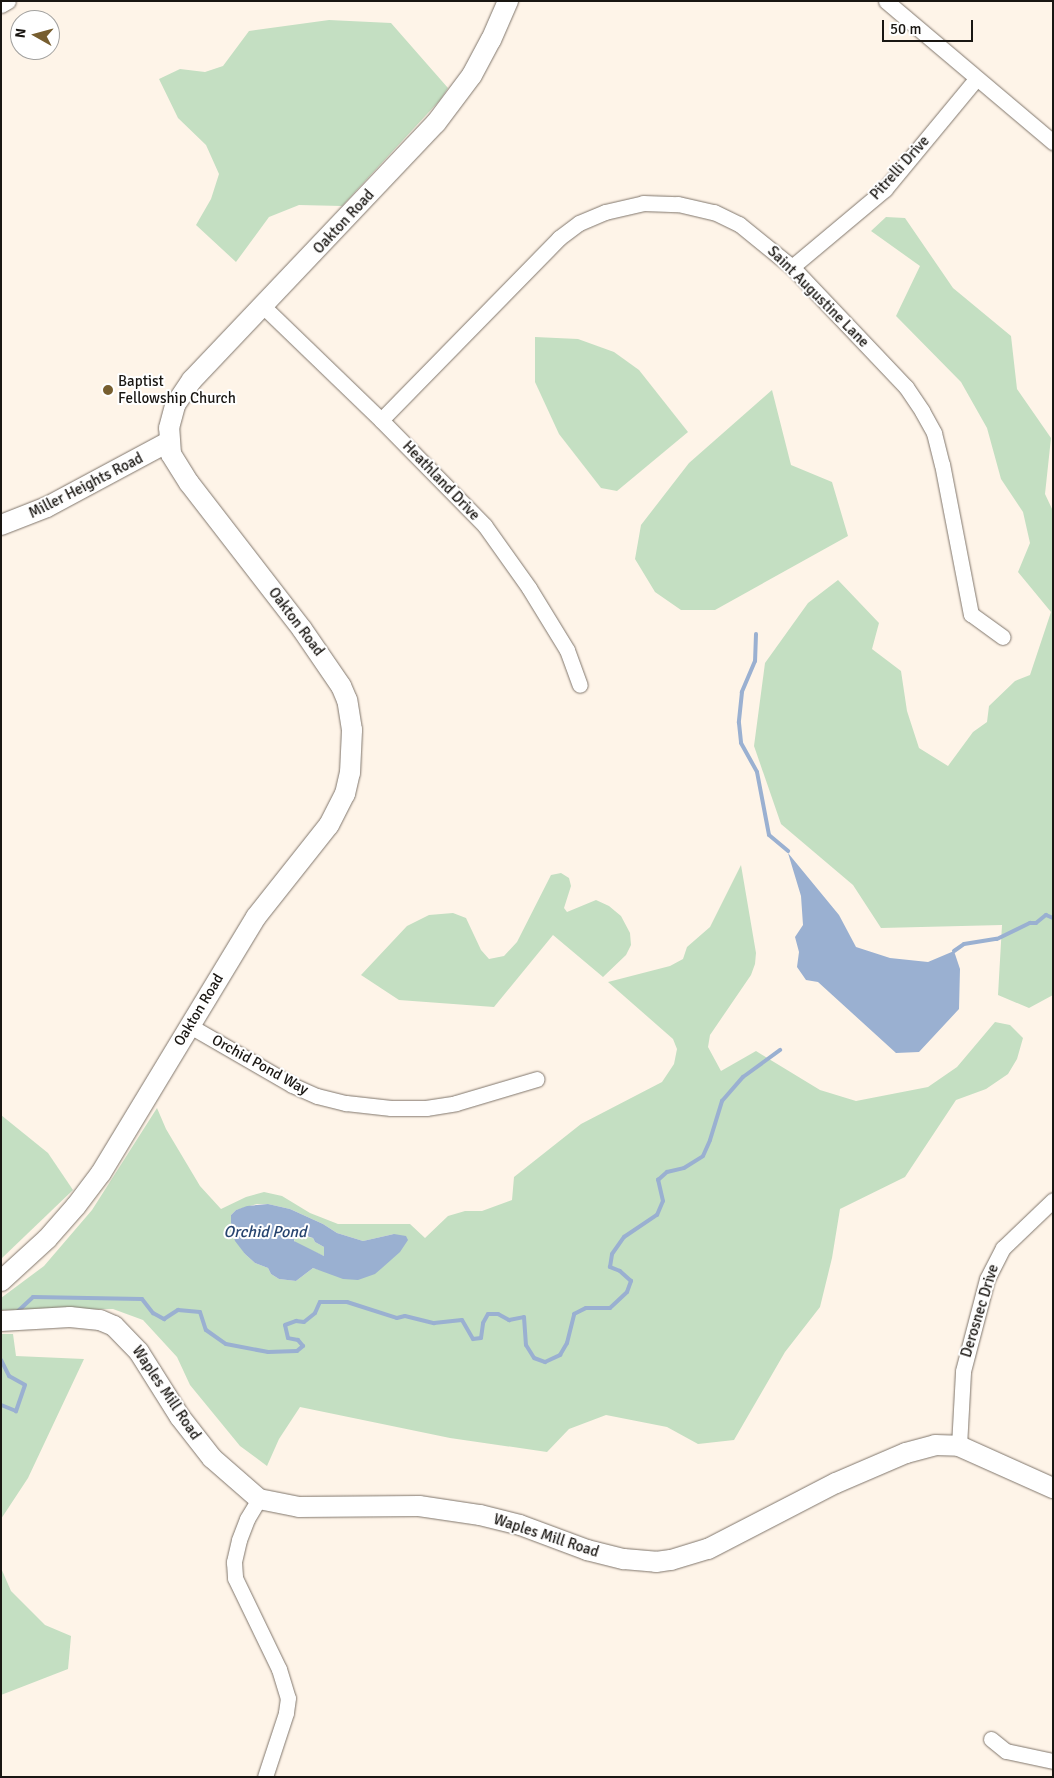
<!DOCTYPE html>
<style>
body{margin:0}
#map{position:relative;width:1054px;height:1778px;overflow:hidden;background:#fef4e8;font-family:Signika,sans-serif}
div>[style]{position:absolute}
[style*='--x']{left:calc(var(--x)*1px);top:calc(var(--y)*1px);width:calc(var(--w)*1px);rotate:calc(var(--a)*1deg)}
.green>*{inset:0;background:#c4dfc2}
.water>*{inset:0;background:#9ab0d1}
.stream>*{height:4px;margin:-2px;padding:0 2px;transform-origin:2px;border-radius:2px;background:#9ab0d1}
.roads{filter:drop-shadow(0 0 1px #80766c) drop-shadow(0 0 1px #80766c)}
.street>*{height:15px;margin:-7.5px;padding:0 7.5px;transform-origin:7.5px;border-radius:7.5px;background:#fff}
.secondary>*{height:20px;margin:-10px;padding:0 10px;transform-origin:10px;border-radius:10px;background:#fff}
.dots>*{width:14px;height:14px;translate:-50% -50%;box-sizing:border-box;border:2px solid #fff;border-radius:50%}
span{translate:-50% -50%;white-space:nowrap;text-align:center;line-height:1.15;-webkit-text-stroke:4px #fff;paint-order:stroke}
.street-label{font-size:15px;color:#191612}
.poi-label{font-size:15px;color:#191612}
.left{translate:0 -50%;text-align:left}
.water-label{font-size:16px;color:#26446f;font-style:italic}
.frame{position:absolute;inset:0;border:2px solid #191612;pointer-events:none}
.north{position:absolute;left:10px;top:10px;width:50px;height:50px;box-sizing:border-box;background:#fff;border:1px solid #a3a2a0;border-radius:50%;rotate:277deg;font-size:14px;font-weight:700;line-height:20px;text-align:center;color:#191612}
.north::after{content:'';display:block;margin:auto;width:18px;height:22px;background:#775e2f;clip-path:polygon(50% 0,100% 100%,50% 72%,0 100%)}
.scale{position:absolute;left:882px;top:20px;width:91px;height:22px;box-sizing:border-box;border:2px solid #191612;border-top:0;padding-left:6px;font-size:15px;line-height:18px;white-space:nowrap;color:#191612;-webkit-text-stroke:4px #fff;paint-order:stroke}
</style>
<div id="map">
<div class="green">
<i style="clip-path:polygon(329px 20px,391px 23px,448px 88px,440px 100px,342px 206px,299px 205px,269px 217px,236px 262px,196px 225px,211px 199px,219px 174px,206px 145px,178px 118px,159px 79px,180px 69px,205px 72px,223px 66px,249px 31px)"></i>
<i style="clip-path:polygon(886px 217px,905px 218px,953px 288px,1011px 336px,1017px 389px,1051px 438px,1045px 494px,1053px 511px,1053px 995px,1029px 1008px,998px 995px,1002px 925px,881px 928px,853px 885px,781px 824px,754px 746px,765px 663px,808px 603px,838px 580px,879px 623px,872px 649px,901px 671px,907px 711px,919px 748px,948px 766px,973px 732px,987px 722px,989px 706px,1015px 681px,1030px 675px,1051px 612px,1018px 572px,1030px 543px,1023px 512px,1001px 479px,987px 428px,961px 382px,896px 316px,920px 266px,871px 231px)"></i>
<i style="clip-path:polygon(535px 337px,578px 339px,614px 352px,639px 370px,688px 432px,617px 491px,601px 488px,559px 434px,535px 382px)"></i>
<i style="clip-path:polygon(772px 390px,791px 465px,832px 482px,848px 536px,715px 610px,681px 610px,655px 592px,635px 559px,641px 525px,689px 463px)"></i>
<i style="clip-path:polygon(evenodd,741px 865px,756px 953px,755px 964px,751px 975px,710px 1035px,708px 1047px,721px 1071px,756px 1051px,820px 1090px,856px 1101px,928px 1087px,957px 1067px,995px 1022px,1010px 1025px,1023px 1038px,1017px 1059px,1008px 1074px,986px 1089px,956px 1100px,905px 1177px,840px 1209px,832px 1258px,820px 1307px,785px 1352px,734px 1440px,698px 1444px,667px 1427px,606px 1415px,569px 1429px,547px 1452px,450px 1438px,300px 1407px,279px 1439px,267px 1466px,240px 1446px,190px 1385px,177px 1357px,143px 1320px,113px 1309px,1px 1310px,1px 1298px,44px 1266px,92px 1210px,157px 1108px,166px 1129px,200px 1186px,221px 1209px,246px 1197px,264px 1192px,282px 1196px,310px 1213px,338px 1224px,410px 1224px,425px 1238px,448px 1216px,465px 1211px,482px 1211px,512px 1200px,514px 1177px,581px 1124px,662px 1082px,674px 1064px,677px 1049px,673px 1039px,608px 982px,670px 966px,683px 959px,687px 947px,710px 927px,741px 865px,257px 1204px,268px 1204px,290px 1209px,323px 1224px,337px 1233px,363px 1241px,394px 1234px,324px 1271px,313px 1268px,296px 1281px,279px 1279px,271px 1274px,268px 1268px,255px 1263px,245px 1254px,231px 1229px,231px 1215px,236px 1210px,257px 1204px)"></i>
<i style="clip-path:polygon(561px 873px,569px 878px,571px 886px,564px 908px,567px 912px,596px 900px,609px 906px,621px 916px,630px 933px,631px 945px,626px 955px,603px 977px,553px 935px,494px 1007px,399px 1000px,361px 975px,407px 926px,429px 915px,453px 913px,466px 918px,481px 950px,489px 959px,504px 956px,517px 942px,551px 875px)"></i>
<i style="clip-path:polygon(1px 1115px,48px 1153px,73px 1190px,1px 1259px)"></i>
<i style="clip-path:polygon(297px 1235px,313px 1238px,315px 1242px,324px 1247px,324px 1256px,296px 1244px,293px 1238px)"></i>
<i style="clip-path:polygon(1px 1334px,13px 1334px,16px 1356px,84px 1359px,28px 1478px,1px 1519px)"></i>
<i style="clip-path:polygon(1px 1568px,11px 1591px,45px 1625px,71px 1636px,68px 1669px,1px 1695px)"></i>
</div>
<div class="water">
<i style="clip-path:polygon(788px 853px,839px 915px,856px 947px,890px 958px,928px 962px,954px 951px,960px 969px,959px 1009px,919px 1052px,896px 1053px,818px 982px,806px 980px,797px 967px,799px 952px,795px 937px,803px 925px,801px 896px)"></i>
<i style="clip-path:polygon(evenodd,268px 1204px,290px 1209px,323px 1224px,337px 1233px,363px 1241px,394px 1234px,406px 1236px,408px 1240px,400px 1252px,382px 1268px,375px 1274px,358px 1280px,343px 1279px,313px 1268px,296px 1281px,279px 1279px,271px 1274px,268px 1268px,255px 1263px,245px 1254px,235px 1241px,231px 1229px,231px 1215px,236px 1210px,247px 1206px,268px 1204px,303px 1235px,313px 1238px,315px 1242px,324px 1247px,324px 1256px,294px 1241px,294px 1236px,303px 1235px)"></i>
</div>
<div class="stream">
<i style="--x:756;--y:634;--w:27;--a:92"></i>
<i style="--x:755;--y:661;--w:34;--a:113"></i>
<i style="--x:742;--y:692;--w:31;--a:96"></i>
<i style="--x:739;--y:723;--w:20;--a:84"></i>
<i style="--x:741;--y:743;--w:33;--a:61"></i>
<i style="--x:757;--y:772;--w:64;--a:79.2"></i>
<i style="--x:769;--y:835;--w:25;--a:40"></i>
<i style="--x:954;--y:951;--w:12;--a:-35"></i>
<i style="--x:964;--y:944;--w:33;--a:-9"></i>
<i style="--x:997;--y:939;--w:37;--a:-26"></i>
<i style="--x:1030;--y:923;--w:6;--a:0"></i>
<i style="--x:1036;--y:923;--w:13;--a:-39"></i>
<i style="--x:1046;--y:915;--w:8;--a:23"></i>
<i style="--x:17;--y:1312;--w:22;--a:-43"></i>
<i style="--x:33;--y:1297;--w:109;--a:1.1"></i>
<i style="--x:142;--y:1299;--w:18;--a:52"></i>
<i style="--x:153;--y:1313;--w:13;--a:29"></i>
<i style="--x:164;--y:1319;--w:17;--a:-33"></i>
<i style="--x:178;--y:1310;--w:22;--a:5"></i>
<i style="--x:200;--y:1312;--w:19;--a:72"></i>
<i style="--x:206;--y:1330;--w:24;--a:35"></i>
<i style="--x:226;--y:1344;--w:43;--a:10.8"></i>
<i style="--x:268;--y:1352;--w:29;--a:-2"></i>
<i style="--x:297;--y:1351;--w:8;--a:-40"></i>
<i style="--x:303;--y:1346;--w:8;--a:-130"></i>
<i style="--x:298;--y:1340;--w:10;--a:-169"></i>
<i style="--x:288;--y:1338;--w:13;--a:-103"></i>
<i style="--x:285;--y:1325;--w:12;--a:-20"></i>
<i style="--x:296;--y:1321;--w:8;--a:7"></i>
<i style="--x:304;--y:1322;--w:14;--a:-39"></i>
<i style="--x:315;--y:1313;--w:12;--a:-66"></i>
<i style="--x:320;--y:1302;--w:27;--a:0"></i>
<i style="--x:347;--y:1302;--w:52;--a:17.7"></i>
<i style="--x:397;--y:1318;--w:8;--a:-14"></i>
<i style="--x:405;--y:1316;--w:30;--a:14"></i>
<i style="--x:434;--y:1323;--w:28;--a:-6"></i>
<i style="--x:462;--y:1320;--w:22;--a:60"></i>
<i style="--x:473;--y:1339;--w:8;--a:-7"></i>
<i style="--x:481;--y:1338;--w:15;--a:-82"></i>
<i style="--x:483;--y:1323;--w:10;--a:-61"></i>
<i style="--x:488;--y:1314;--w:10;--a:0"></i>
<i style="--x:498;--y:1314;--w:13;--a:29"></i>
<i style="--x:509;--y:1320;--w:15;--a:-11"></i>
<i style="--x:524;--y:1317;--w:28;--a:86"></i>
<i style="--x:526;--y:1345;--w:15;--a:58"></i>
<i style="--x:534;--y:1358;--w:12;--a:20"></i>
<i style="--x:545;--y:1362;--w:17;--a:-25"></i>
<i style="--x:560;--y:1355;--w:14;--a:-60"></i>
<i style="--x:567;--y:1343;--w:30;--a:-76"></i>
<i style="--x:574;--y:1314;--w:13;--a:-27"></i>
<i style="--x:586;--y:1308;--w:24;--a:0"></i>
<i style="--x:610;--y:1308;--w:23;--a:-43"></i>
<i style="--x:627;--y:1292;--w:12;--a:-70"></i>
<i style="--x:631;--y:1281;--w:15;--a:-138"></i>
<i style="--x:620;--y:1271;--w:11;--a:-158"></i>
<i style="--x:610;--y:1267;--w:13;--a:-81"></i>
<i style="--x:612;--y:1254;--w:21;--a:-55"></i>
<i style="--x:624;--y:1237;--w:40;--a:-34"></i>
<i style="--x:657;--y:1215;--w:15;--a:-67"></i>
<i style="--x:663;--y:1201;--w:22;--a:-103"></i>
<i style="--x:658;--y:1180;--w:12;--a:-42"></i>
<i style="--x:667;--y:1172;--w:17;--a:-13"></i>
<i style="--x:684;--y:1168;--w:22;--a:-32"></i>
<i style="--x:703;--y:1156;--w:17;--a:-66"></i>
<i style="--x:710;--y:1140;--w:41;--a:-72.9"></i>
<i style="--x:722;--y:1101;--w:32;--a:-49"></i>
<i style="--x:743;--y:1077;--w:46;--a:-36.1"></i>
<i style="--x:1;--y:1360;--w:18;--a:63"></i>
<i style="--x:9;--y:1376;--w:18;--a:29"></i>
<i style="--x:25;--y:1385;--w:28;--a:109"></i>
<i style="--x:16;--y:1411;--w:16;--a:-158"></i>
</div>
<div class="roads">
<div class="street">
<i style="--x:886;--y:1;--w:219;--a:40.2"></i>
<i style="--x:1;--y:5;--w:8;--a:-30"></i>
<i style="--x:792;--y:267;--w:121;--a:-40"></i>
<i style="--x:885;--y:189;--w:143;--a:-50.4"></i>
<i style="--x:264;--y:307;--w:163;--a:44"></i>
<i style="--x:381;--y:420;--w:148;--a:45.5"></i>
<i style="--x:485;--y:526;--w:76;--a:54.6"></i>
<i style="--x:529;--y:588;--w:73;--a:58.5"></i>
<i style="--x:567;--y:650;--w:37;--a:70"></i>
<i style="--x:381;--y:420;--w:255;--a:-45.6"></i>
<i style="--x:559;--y:238;--w:25;--a:-37"></i>
<i style="--x:579;--y:223;--w:28;--a:-23"></i>
<i style="--x:605;--y:212;--w:39;--a:-13"></i>
<i style="--x:643;--y:203;--w:35;--a:2"></i>
<i style="--x:678;--y:204;--w:37;--a:13"></i>
<i style="--x:714;--y:212;--w:28;--a:26"></i>
<i style="--x:739;--y:224;--w:68;--a:39.1"></i>
<i style="--x:792;--y:267;--w:166;--a:46.5"></i>
<i style="--x:906;--y:387;--w:29;--a:56"></i>
<i style="--x:922;--y:411;--w:25;--a:61"></i>
<i style="--x:934;--y:433;--w:32;--a:76"></i>
<i style="--x:942;--y:464;--w:153;--a:79.1"></i>
<i style="--x:971;--y:614;--w:39;--a:36"></i>
<i style="--x:190;--y:1026;--w:118;--a:30"></i>
<i style="--x:292;--y:1085;--w:27;--a:24"></i>
<i style="--x:317;--y:1096;--w:30;--a:14"></i>
<i style="--x:346;--y:1103;--w:45;--a:6.3"></i>
<i style="--x:391;--y:1108;--w:35;--a:0"></i>
<i style="--x:426;--y:1108;--w:30;--a:-9"></i>
<i style="--x:456;--y:1103;--w:84;--a:-16.5"></i>
<i style="--x:959;--y:1446;--w:75;--a:-86.9"></i>
<i style="--x:963;--y:1371;--w:95;--a:-75.4"></i>
<i style="--x:987;--y:1279;--w:35;--a:-63"></i>
<i style="--x:1003;--y:1248;--w:69;--a:-43.8"></i>
<i style="--x:259;--y:1499;--w:23;--a:121"></i>
<i style="--x:247;--y:1519;--w:22;--a:111"></i>
<i style="--x:239;--y:1540;--w:23;--a:103"></i>
<i style="--x:234;--y:1562;--w:16;--a:86"></i>
<i style="--x:235;--y:1578;--w:101;--a:64.2"></i>
<i style="--x:279;--y:1669;--w:30;--a:73"></i>
<i style="--x:288;--y:1698;--w:15;--a:98"></i>
<i style="--x:286;--y:1713;--w:67;--a:108.2"></i>
<i style="--x:991;--y:1739;--w:19;--a:39"></i>
<i style="--x:1006;--y:1751;--w:48;--a:12"></i>
</div>
<div class="secondary">
<i style="--x:1;--y:525;--w:49;--a:-21.4"></i>
<i style="--x:47;--y:507;--w:137;--a:-28.2"></i>
<i style="--x:1;--y:1281;--w:62;--a:-42.4"></i>
<i style="--x:47;--y:1239;--w:44;--a:-48.7"></i>
<i style="--x:76;--y:1206;--w:41;--a:-52.9"></i>
<i style="--x:101;--y:1173;--w:299;--a:-58.8"></i>
<i style="--x:256;--y:917;--w:117;--a:-51.6"></i>
<i style="--x:329;--y:825;--w:35;--a:-63"></i>
<i style="--x:345;--y:794;--w:22;--a:-77"></i>
<i style="--x:350;--y:773;--w:43;--a:-87.3"></i>
<i style="--x:352;--y:730;--w:30;--a:-99"></i>
<i style="--x:347;--y:700;--w:15;--a:-113"></i>
<i style="--x:341;--y:686;--w:69;--a:-124.4"></i>
<i style="--x:302;--y:629;--w:185;--a:-127.7"></i>
<i style="--x:189;--y:483;--w:34;--a:-122"></i>
<i style="--x:171;--y:454;--w:26;--a:-94"></i>
<i style="--x:169;--y:428;--w:24;--a:-75"></i>
<i style="--x:175;--y:405;--w:30;--a:-56"></i>
<i style="--x:192;--y:380;--w:354;--a:-46.5"></i>
<i style="--x:436;--y:123;--w:60;--a:-53.1"></i>
<i style="--x:472;--y:75;--w:40;--a:-62"></i>
<i style="--x:491;--y:40;--w:43;--a:-66.4"></i>
<i style="--x:1;--y:1321;--w:69;--a:-3.3"></i>
<i style="--x:70;--y:1317;--w:30;--a:6"></i>
<i style="--x:100;--y:1320;--w:15;--a:23"></i>
<i style="--x:114;--y:1326;--w:36;--a:46"></i>
<i style="--x:139;--y:1352;--w:77;--a:57.8"></i>
<i style="--x:180;--y:1417;--w:52;--a:52"></i>
<i style="--x:212;--y:1458;--w:62;--a:41.1"></i>
<i style="--x:259;--y:1499;--w:41;--a:11.3"></i>
<i style="--x:299;--y:1507;--w:120;--a:-0.5"></i>
<i style="--x:419;--y:1506;--w:62;--a:8.4"></i>
<i style="--x:480;--y:1515;--w:41;--a:14"></i>
<i style="--x:520;--y:1525;--w:72;--a:20.5"></i>
<i style="--x:587;--y:1550;--w:38;--a:14"></i>
<i style="--x:624;--y:1559;--w:32;--a:5"></i>
<i style="--x:656;--y:1562;--w:15;--a:-8"></i>
<i style="--x:671;--y:1560;--w:39;--a:-17"></i>
<i style="--x:708;--y:1549;--w:144;--a:-27.3"></i>
<i style="--x:836;--y:1483;--w:76;--a:-23.2"></i>
<i style="--x:906;--y:1453;--w:30;--a:-15"></i>
<i style="--x:935;--y:1445;--w:24;--a:2"></i>
<i style="--x:959;--y:1446;--w:103;--a:24.1"></i>
</div>
</div>
<div class="dots">
<i style="left:108px;top:390px;background:#775e2f"></i>
</div>
<div class="street-label">
<span style="left:900px;top:168px;rotate:-48deg">Pitrelli Drive</span>
<span style="left:344px;top:222px;rotate:-47deg">Oakton Road</span>
<span style="left:818px;top:297px;rotate:45deg">Saint Augustine Lane</span>
<span style="left:441px;top:481px;rotate:46deg">Heathland Drive</span>
<span style="left:86px;top:486px;rotate:-27deg">Miller Heights Road</span>
<span style="left:296px;top:622px;rotate:53deg">Oakton Road</span>
<span style="left:199px;top:1010px;rotate:-59deg">Oakton Road</span>
<span style="left:260px;top:1065px;rotate:29deg">Orchid Pond Way</span>
<span style="left:980px;top:1311px;rotate:-73deg">Derosnec Drive</span>
<span style="left:166px;top:1393px;rotate:56deg">Waples Mill Road</span>
<span style="left:546px;top:1536px;rotate:18deg">Waples Mill Road</span>
</div>
<div class="poi-label">
<span class="left" style="left:118px;top:390px">Baptist<br>Fellowship Church</span>
</div>
<div class="water-label">
<span style="left:265px;top:1232px">Orchid Pond</span>
</div>
<div class="frame"></div>
<div class="north">N</div>
<div class="scale">50 m</div>
</div>
